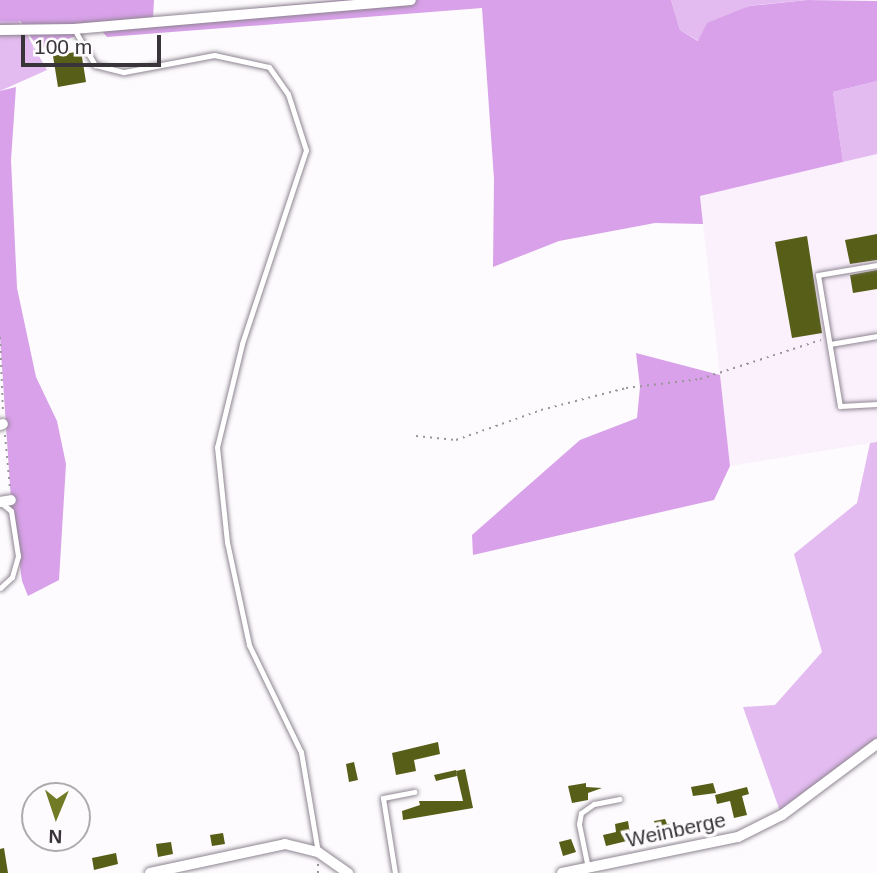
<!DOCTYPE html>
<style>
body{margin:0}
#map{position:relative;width:877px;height:873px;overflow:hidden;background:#fdfbfd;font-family:Helvetica,sans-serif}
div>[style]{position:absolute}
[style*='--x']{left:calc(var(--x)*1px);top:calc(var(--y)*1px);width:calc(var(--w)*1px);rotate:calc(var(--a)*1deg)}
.built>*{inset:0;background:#faf1fd}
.green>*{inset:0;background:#e3bbf0}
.forest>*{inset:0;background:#d8a1e9}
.building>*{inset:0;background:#575e17}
.path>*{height:2px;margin-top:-1px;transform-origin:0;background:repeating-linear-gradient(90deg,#999699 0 2px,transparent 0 7px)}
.roads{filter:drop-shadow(0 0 2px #8e8591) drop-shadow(0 0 2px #8e8591)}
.lane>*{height:5px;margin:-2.5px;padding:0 2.5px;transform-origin:2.5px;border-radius:2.5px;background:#fff}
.street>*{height:10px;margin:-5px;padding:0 5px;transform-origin:5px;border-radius:5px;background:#fff}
span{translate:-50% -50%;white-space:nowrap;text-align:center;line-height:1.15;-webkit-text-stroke:7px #fdfbfd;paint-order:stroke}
.street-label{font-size:21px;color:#383439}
.north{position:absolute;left:21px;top:782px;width:70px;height:70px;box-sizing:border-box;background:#fdfbfd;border:2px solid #aeabaf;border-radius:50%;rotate:182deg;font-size:19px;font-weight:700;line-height:28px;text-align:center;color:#383439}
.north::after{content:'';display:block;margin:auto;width:24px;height:32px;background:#717a25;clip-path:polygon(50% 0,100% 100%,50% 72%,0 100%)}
.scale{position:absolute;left:21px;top:35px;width:140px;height:32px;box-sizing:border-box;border:4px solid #383439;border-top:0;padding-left:9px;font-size:21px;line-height:24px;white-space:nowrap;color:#383439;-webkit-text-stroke:5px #fdfbfd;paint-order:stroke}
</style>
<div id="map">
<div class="built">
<i style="clip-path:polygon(877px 154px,877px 442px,730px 466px,700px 196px)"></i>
</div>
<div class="green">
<i style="clip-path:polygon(671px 0,807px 0,748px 6px,699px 41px,680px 30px)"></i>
<i style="clip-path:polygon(0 21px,19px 21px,47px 70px,0 91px)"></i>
<i style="clip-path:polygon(877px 81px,877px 154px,843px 162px,833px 92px)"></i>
<i style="clip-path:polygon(877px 442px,877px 743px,782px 817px,743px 707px,775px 705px,822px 652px,794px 554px,857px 503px,870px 443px)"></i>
</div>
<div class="forest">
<i style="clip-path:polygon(0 0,154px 0,153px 18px,341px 0,671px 0,680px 30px,698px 41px,707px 23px,749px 6px,807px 0,877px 1px,877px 81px,833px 92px,843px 162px,700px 196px,703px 224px,655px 223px,559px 241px,493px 267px,494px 179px,482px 8px,107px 37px,99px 28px,39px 49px,20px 21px,0 21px)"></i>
<i style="clip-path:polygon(16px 87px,11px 160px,17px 288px,36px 377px,57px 421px,66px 464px,59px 580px,28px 596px,22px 581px,11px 500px,0 337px,0 91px)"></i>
<i style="clip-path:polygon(636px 353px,720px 375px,730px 466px,714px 500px,473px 555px,472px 535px,580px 440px,637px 418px,640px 387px)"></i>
</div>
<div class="building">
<i style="clip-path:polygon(81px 51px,86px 82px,58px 87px,53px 56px)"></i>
<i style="clip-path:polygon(877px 234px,877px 260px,850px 264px,845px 240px)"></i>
<i style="clip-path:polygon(807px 236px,822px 333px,792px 338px,775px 242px)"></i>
<i style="clip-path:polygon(877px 270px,877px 289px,853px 293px,850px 275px)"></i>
<i style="clip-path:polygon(438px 742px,440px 754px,414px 760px,416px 771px,396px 775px,392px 753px)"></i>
<i style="clip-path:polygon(354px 762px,358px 780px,349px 782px,346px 764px)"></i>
<i style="clip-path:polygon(465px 769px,473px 808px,403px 820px,402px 811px,420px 805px,419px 801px,463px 801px,456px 771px)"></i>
<i style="clip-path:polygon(456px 770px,457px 776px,436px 781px,434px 775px)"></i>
<i style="clip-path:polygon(586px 783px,586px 787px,602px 788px,588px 793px,588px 800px,572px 803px,568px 786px)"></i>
<i style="clip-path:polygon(713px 783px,716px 793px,693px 796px,691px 787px)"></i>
<i style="clip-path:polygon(747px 787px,749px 794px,742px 796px,747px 815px,734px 818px,730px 801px,717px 804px,715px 795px)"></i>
<i style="clip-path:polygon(665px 819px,667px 824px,682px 823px,683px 827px,657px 833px,654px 821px)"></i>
<i style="clip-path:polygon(628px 821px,631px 840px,606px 846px,603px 835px,616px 832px,615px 824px)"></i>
<i style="clip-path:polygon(223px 833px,225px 844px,212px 846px,210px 835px)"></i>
<i style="clip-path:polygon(571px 839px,576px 852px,563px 856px,559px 842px)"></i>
<i style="clip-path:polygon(171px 842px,173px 854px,158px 857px,156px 844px)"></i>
<i style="clip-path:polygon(4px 848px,8px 873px,0 873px,0 849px)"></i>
<i style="clip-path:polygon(116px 853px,118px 864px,94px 870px,92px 858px)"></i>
</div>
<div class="path">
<i style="--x:0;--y:337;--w:75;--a:87.7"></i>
<i style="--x:5;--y:435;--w:54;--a:84.7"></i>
<i style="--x:416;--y:436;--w:40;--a:5.7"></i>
<i style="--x:456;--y:440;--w:90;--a:-19.4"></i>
<i style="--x:541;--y:410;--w:88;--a:-14.5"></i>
<i style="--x:626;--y:388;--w:75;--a:-6.9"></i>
<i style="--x:700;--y:379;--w:127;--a:-17.9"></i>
<i style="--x:318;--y:864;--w:9;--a:90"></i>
</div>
<div class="roads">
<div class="lane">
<i style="--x:74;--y:29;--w:42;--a:59.7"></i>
<i style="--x:95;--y:65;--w:30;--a:14"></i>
<i style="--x:124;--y:72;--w:92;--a:-10.7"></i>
<i style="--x:214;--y:55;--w:56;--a:12.3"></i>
<i style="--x:269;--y:67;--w:33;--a:55"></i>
<i style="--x:288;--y:94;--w:59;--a:72.2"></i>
<i style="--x:306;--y:150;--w:204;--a:108.3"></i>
<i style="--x:242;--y:344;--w:106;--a:103.6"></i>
<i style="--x:217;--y:447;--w:96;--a:84"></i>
<i style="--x:227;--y:542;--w:105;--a:77.9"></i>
<i style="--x:249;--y:645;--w:119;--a:64.1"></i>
<i style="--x:301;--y:752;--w:101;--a:80.4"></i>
<i style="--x:877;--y:265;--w:60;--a:170.4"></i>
<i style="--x:818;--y:275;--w:133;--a:80.5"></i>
<i style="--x:840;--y:406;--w:37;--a:-3"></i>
<i style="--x:830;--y:344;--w:48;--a:-9.7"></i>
<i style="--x:0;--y:502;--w:14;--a:39"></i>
<i style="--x:11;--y:511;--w:46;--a:81.2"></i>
<i style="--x:18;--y:556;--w:22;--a:106"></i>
<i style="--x:12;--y:577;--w:16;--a:137"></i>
<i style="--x:588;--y:868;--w:45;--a:-101.6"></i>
<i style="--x:579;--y:824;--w:11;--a:-80"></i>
<i style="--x:581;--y:813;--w:16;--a:-35"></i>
<i style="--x:594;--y:804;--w:26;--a:-11"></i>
<i style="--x:395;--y:873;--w:76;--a:-99.1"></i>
<i style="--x:383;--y:798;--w:32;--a:-11"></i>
</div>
<div class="street">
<i style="--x:0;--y:30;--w:74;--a:-0.8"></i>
<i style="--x:74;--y:29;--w:338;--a:-4.9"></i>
<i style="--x:0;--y:425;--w:3;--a:-18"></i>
<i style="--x:0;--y:502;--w:11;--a:-10"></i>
<i style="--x:150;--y:873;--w:138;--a:-12.1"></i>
<i style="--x:285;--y:844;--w:34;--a:14"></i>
<i style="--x:318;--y:852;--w:37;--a:35"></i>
<i style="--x:562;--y:873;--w:180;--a:-11.6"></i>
<i style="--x:738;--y:837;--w:49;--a:-26.6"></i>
<i style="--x:782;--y:815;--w:119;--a:-36.8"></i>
</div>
</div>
<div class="street-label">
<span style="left:676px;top:830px;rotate:-12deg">Weinberge</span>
</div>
<div class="north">N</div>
<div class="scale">100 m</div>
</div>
